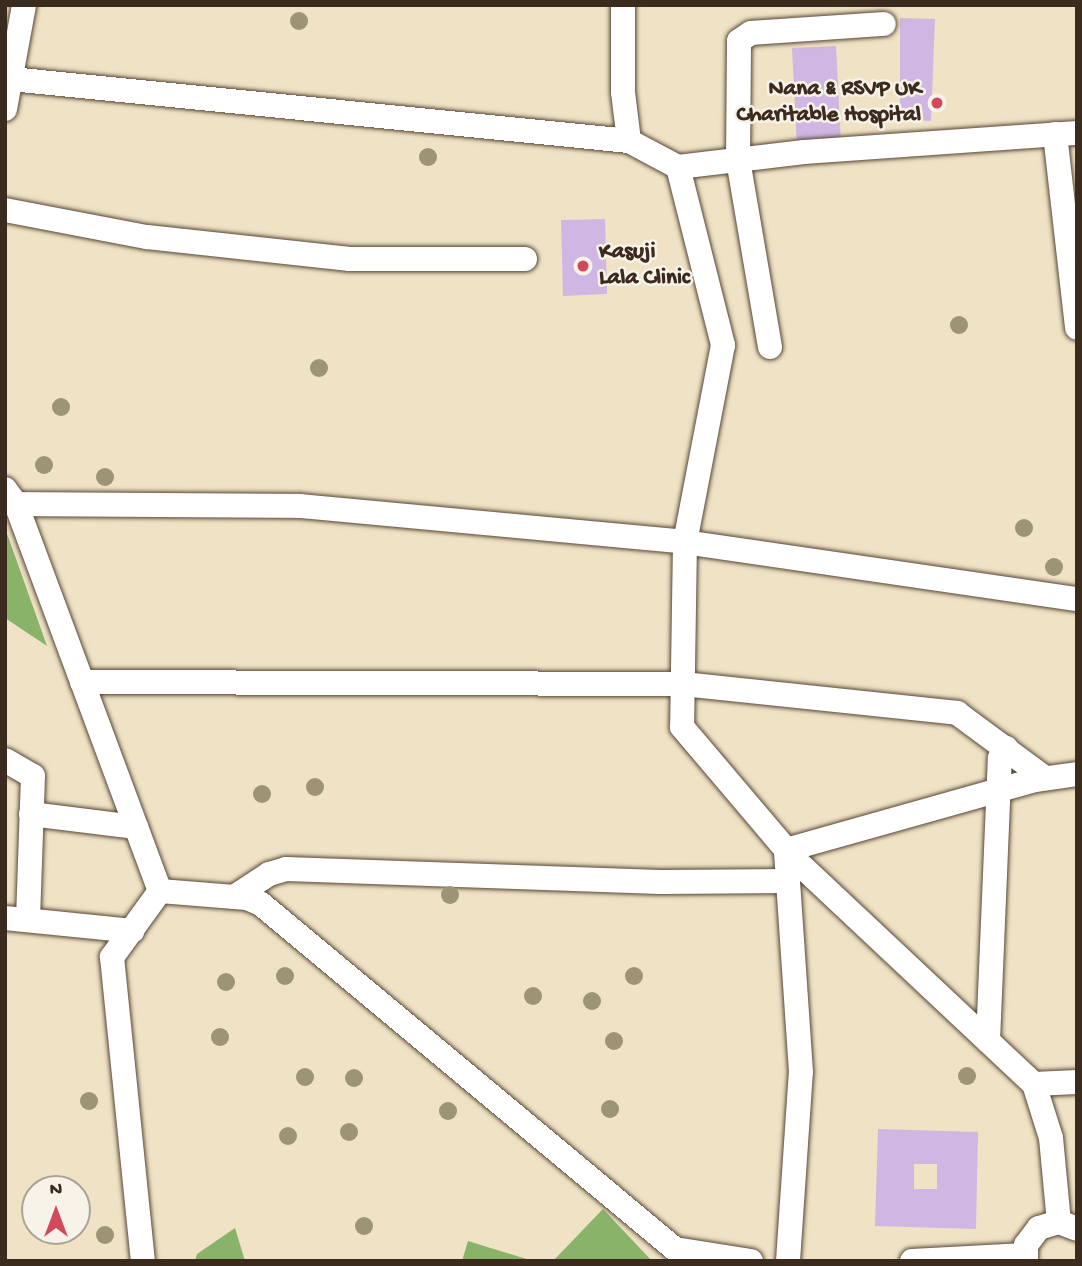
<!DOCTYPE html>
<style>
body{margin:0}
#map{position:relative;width:1082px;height:1266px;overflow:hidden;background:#f0e2c4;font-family:"Gochi Hand",sans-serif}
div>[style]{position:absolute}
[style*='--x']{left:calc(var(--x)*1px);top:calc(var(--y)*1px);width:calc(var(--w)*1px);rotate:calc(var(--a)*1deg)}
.forest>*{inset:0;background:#8ab36a}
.building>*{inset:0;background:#d0b6e3}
.roads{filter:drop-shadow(0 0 2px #564637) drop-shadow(0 0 2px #564637)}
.minor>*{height:24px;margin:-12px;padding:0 12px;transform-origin:12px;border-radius:12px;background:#fff}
.trees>*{width:18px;height:18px;margin:-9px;border-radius:50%;background:#9c9475}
.dots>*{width:19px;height:19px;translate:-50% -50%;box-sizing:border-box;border:4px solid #f7f3e8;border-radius:50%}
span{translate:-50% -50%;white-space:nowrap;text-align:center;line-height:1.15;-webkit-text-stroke:5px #f7f3e8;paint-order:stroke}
.poi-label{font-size:23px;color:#3b2a1e;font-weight:700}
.right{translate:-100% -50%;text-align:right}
.left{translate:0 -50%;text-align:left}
.frame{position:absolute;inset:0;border:7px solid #3b2a1e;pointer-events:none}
.north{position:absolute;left:21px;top:1175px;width:70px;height:70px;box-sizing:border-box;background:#f7f3e8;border:2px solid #aca397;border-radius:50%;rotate:0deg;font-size:19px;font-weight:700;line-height:28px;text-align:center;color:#3b2a1e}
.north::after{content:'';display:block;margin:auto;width:24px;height:32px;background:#d1495b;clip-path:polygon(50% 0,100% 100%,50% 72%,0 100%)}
</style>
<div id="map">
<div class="forest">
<i style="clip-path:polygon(5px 528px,47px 646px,5px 618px)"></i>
<i style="clip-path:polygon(603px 1209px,652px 1261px,553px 1261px)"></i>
<i style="clip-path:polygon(235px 1228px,245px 1261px,195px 1261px,197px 1254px)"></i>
<i style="clip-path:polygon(468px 1241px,533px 1261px,462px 1261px)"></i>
</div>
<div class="building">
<i style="clip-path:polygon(900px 18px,935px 19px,931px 121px,900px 119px)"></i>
<i style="clip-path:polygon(836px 46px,841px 144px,797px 147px,792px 48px)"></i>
<i style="clip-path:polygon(605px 219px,607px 294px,563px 296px,561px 220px)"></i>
<i style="clip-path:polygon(evenodd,878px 1129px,978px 1132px,976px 1229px,875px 1226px,878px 1129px,914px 1164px,937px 1164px,937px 1189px,914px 1189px,914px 1164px)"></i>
</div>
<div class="roads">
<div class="minor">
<i style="--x:623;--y:5;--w:87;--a:90"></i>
<i style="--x:623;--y:92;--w:49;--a:83"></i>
<i style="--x:629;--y:141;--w:55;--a:28"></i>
<i style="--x:678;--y:167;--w:184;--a:75.8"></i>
<i style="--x:723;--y:345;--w:201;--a:100.9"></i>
<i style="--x:685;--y:542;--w:185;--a:90.9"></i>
<i style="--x:682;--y:727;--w:172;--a:49.7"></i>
<i style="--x:793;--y:858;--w:330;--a:43.2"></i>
<i style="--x:1034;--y:1084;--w:57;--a:72.5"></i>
<i style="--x:1051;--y:1138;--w:84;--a:84.6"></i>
<i style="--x:11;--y:79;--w:621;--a:5.73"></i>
<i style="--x:5;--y:109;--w:106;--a:-79.6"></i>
<i style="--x:1055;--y:134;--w:195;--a:83.5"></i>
<i style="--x:678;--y:167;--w:127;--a:-6.8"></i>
<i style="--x:804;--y:152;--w:274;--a:-4"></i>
<i style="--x:5;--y:210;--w:145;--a:10.8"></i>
<i style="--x:147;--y:237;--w:204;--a:6.2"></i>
<i style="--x:350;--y:259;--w:175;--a:0"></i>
<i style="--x:770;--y:347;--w:190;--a:-99.7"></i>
<i style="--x:738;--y:160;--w:119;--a:-89.5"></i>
<i style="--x:739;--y:41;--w:14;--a:-34"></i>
<i style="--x:751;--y:33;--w:133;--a:-3.9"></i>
<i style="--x:5;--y:489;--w:19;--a:54"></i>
<i style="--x:16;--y:504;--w:413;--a:69.6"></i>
<i style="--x:160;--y:891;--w:82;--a:126"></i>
<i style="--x:112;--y:957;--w:306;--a:84.2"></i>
<i style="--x:16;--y:504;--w:284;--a:0.4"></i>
<i style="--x:300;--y:506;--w:387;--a:5.3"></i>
<i style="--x:685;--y:542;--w:396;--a:8.3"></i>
<i style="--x:82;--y:682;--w:601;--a:0.19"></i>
<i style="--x:683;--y:684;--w:276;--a:6"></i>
<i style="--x:957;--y:713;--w:109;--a:36.5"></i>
<i style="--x:5;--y:760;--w:32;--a:30"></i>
<i style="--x:33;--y:776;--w:144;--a:92"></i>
<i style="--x:31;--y:814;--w:106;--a:7.1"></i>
<i style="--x:160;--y:891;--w:87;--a:4.6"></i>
<i style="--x:247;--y:898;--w:15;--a:23"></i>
<i style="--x:261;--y:904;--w:539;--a:39.81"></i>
<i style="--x:675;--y:1249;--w:77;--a:9"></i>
<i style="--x:234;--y:897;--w:42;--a:-33.3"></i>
<i style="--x:269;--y:874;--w:18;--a:-16"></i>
<i style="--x:286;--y:869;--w:374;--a:2"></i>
<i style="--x:660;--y:882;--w:128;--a:-0.4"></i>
<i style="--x:5;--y:918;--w:128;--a:5.8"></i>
<i style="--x:988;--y:1041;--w:283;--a:-87.6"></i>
<i style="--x:1000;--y:758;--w:12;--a:-59"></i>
<i style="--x:1034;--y:1084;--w:43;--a:-2.7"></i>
<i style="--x:788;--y:1261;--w:189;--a:-86.1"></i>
<i style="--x:801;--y:1072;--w:223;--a:-93.9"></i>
<i style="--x:786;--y:850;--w:259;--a:-15.7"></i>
<i style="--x:1035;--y:780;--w:42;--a:-8.1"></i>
<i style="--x:912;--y:1261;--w:113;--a:-3"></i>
<i style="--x:1026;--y:1261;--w:16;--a:-90"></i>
<i style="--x:1026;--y:1245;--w:21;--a:-53"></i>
<i style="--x:1039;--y:1228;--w:21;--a:-17"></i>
<i style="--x:1059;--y:1222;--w:19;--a:21"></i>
</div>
</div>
<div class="trees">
<i style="left:299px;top:21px"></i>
<i style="left:428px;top:157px"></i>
<i style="left:959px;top:325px"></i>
<i style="left:319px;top:368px"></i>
<i style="left:61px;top:407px"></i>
<i style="left:44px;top:465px"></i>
<i style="left:105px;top:477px"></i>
<i style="left:1024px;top:528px"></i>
<i style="left:1054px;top:567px"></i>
<i style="left:315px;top:787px"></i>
<i style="left:262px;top:794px"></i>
<i style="left:450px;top:895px"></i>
<i style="left:285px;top:976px"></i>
<i style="left:634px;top:976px"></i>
<i style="left:226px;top:982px"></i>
<i style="left:533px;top:996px"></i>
<i style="left:592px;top:1001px"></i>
<i style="left:220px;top:1037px"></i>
<i style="left:614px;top:1041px"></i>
<i style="left:967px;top:1076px"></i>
<i style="left:305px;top:1077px"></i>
<i style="left:354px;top:1078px"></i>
<i style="left:89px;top:1101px"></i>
<i style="left:610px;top:1109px"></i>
<i style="left:448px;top:1111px"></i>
<i style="left:349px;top:1132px"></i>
<i style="left:288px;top:1136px"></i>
<i style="left:364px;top:1226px"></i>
<i style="left:105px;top:1235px"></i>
</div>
<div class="dots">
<i style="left:937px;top:103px;background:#d1495b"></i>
<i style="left:583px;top:266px;background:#d1495b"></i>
</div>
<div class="poi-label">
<span class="right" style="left:921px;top:103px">Nana &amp; RSVP UK<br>Charitable Hospital</span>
<span class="left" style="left:599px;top:266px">Kasuji<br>Lala Clinic</span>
</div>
<div class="frame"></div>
<div class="north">N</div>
</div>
